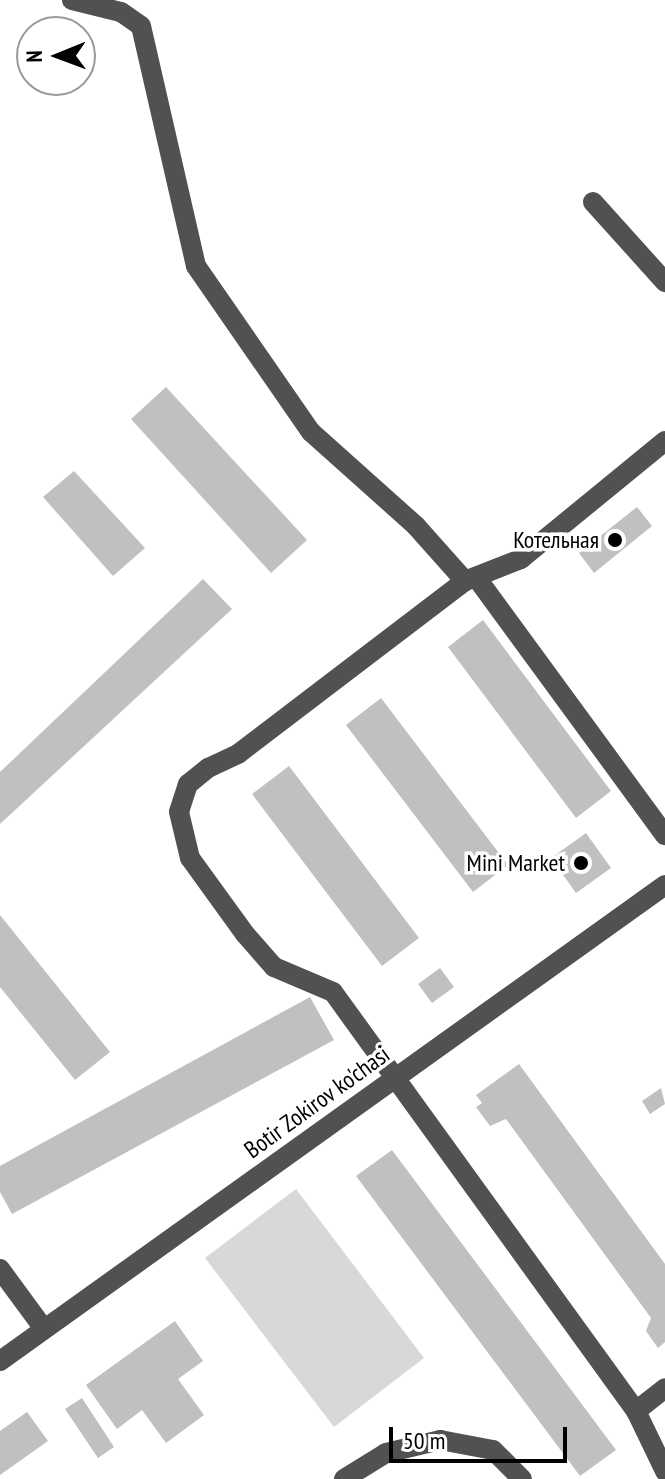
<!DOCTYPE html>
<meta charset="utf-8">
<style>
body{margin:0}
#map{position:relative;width:665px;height:1479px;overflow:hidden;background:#fff;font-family:"PT Sans Narrow",sans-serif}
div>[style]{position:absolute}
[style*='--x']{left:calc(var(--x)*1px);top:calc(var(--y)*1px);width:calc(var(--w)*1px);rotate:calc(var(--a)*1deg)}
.green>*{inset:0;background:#d8d8d8}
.building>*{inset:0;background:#c0c0c0}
.minor>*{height:20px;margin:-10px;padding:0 10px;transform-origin:10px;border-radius:10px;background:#515151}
.dots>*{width:22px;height:22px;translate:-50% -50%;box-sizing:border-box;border:4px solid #fff;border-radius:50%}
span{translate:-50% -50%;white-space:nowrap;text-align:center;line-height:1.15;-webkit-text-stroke:7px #fff;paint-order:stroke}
.poi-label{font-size:24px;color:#000}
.right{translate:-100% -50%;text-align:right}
.street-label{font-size:24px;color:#000}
.north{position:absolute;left:16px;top:16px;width:80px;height:80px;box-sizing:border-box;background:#fff;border:2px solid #999;border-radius:50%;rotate:269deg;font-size:22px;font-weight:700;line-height:32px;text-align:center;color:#000}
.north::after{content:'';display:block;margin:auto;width:28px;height:36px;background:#000;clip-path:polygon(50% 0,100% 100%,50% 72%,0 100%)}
.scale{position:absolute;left:389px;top:1427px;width:178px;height:36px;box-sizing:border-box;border:4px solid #000;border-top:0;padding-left:10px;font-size:24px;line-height:28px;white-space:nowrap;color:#000;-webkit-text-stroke:6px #fff;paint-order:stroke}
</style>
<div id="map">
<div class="green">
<i style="clip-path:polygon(296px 1189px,424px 1358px,334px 1427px,205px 1258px)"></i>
</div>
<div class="building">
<i style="clip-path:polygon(166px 387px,307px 540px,271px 573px,131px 419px)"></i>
<i style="clip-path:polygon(74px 471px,145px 548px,113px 576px,43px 497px)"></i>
<i style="clip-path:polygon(637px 507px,652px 526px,594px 573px,579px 553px)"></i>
<i style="clip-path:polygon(203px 579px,232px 609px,0 824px,0 772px)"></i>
<i style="clip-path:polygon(483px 620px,611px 791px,576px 818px,448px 647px)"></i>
<i style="clip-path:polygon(381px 698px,508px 865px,473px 892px,346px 725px)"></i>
<i style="clip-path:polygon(289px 766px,419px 938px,382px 966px,252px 794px)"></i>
<i style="clip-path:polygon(586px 833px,611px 868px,576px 893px,551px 858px)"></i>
<i style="clip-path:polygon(0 915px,110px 1052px,75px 1080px,0 987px)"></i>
<i style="clip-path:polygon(440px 968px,454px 987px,432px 1003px,418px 984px)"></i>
<i style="clip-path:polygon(310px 997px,334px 1040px,12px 1214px,0 1192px,0 1166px)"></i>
<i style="clip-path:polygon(519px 1064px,665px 1264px,665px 1342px,658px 1348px,646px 1331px,651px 1318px,506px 1119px,490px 1126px,476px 1107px,482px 1103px,476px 1095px)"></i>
<i style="clip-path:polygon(661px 1088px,665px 1104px,650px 1114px,642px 1101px)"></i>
<i style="clip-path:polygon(392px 1150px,616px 1450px,580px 1476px,356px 1176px)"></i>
<i style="clip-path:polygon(175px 1321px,203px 1361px,178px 1379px,204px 1415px,166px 1443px,142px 1410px,117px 1429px,86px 1385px)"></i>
<i style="clip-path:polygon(82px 1398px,114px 1447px,98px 1458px,65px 1409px)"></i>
<i style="clip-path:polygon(27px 1412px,48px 1441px,0 1475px,0 1431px)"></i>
</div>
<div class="minor">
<i style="--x:72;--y:0;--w:50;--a:13.8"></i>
<i style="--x:121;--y:12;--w:24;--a:35"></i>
<i style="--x:141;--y:26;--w:246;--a:77.1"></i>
<i style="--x:196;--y:266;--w:202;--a:55.3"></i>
<i style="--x:311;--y:432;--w:141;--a:41.8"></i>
<i style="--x:416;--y:526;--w:74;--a:48.3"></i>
<i style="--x:593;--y:202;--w:108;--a:48"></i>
<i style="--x:665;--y:441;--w:186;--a:140.7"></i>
<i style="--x:521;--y:559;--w:60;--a:158.6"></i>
<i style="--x:465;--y:581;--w:285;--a:142.7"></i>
<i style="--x:238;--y:754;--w:33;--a:155"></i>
<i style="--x:208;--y:768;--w:26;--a:141"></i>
<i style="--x:188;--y:784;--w:29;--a:108"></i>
<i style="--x:179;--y:812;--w:47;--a:76.6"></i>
<i style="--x:190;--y:858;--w:94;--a:54.1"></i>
<i style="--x:245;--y:934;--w:44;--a:48.7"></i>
<i style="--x:274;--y:967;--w:64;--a:23"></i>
<i style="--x:333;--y:992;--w:517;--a:54.13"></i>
<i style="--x:636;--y:1411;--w:67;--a:64.2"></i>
<i style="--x:476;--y:577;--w:320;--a:53.8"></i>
<i style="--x:0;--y:1269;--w:74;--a:53.7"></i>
<i style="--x:0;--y:1361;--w:818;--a:-35.59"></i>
<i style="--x:636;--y:1411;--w:37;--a:-38"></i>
<i style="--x:344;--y:1479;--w:49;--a:-31.8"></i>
<i style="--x:386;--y:1453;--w:56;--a:-13.5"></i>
<i style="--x:440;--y:1440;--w:54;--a:10.7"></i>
<i style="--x:493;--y:1450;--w:41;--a:45"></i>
</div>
<div class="dots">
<i style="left:615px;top:540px;background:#000"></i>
<i style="left:581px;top:863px;background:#000"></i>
</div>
<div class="poi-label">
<span class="right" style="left:599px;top:540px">Котельная</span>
<span class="right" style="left:565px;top:863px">Mini Market</span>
</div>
<div class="street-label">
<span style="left:317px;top:1102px;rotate:-36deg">Botir Zokirov ko'chasi</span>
</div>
<div class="north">N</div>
<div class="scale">50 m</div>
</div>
